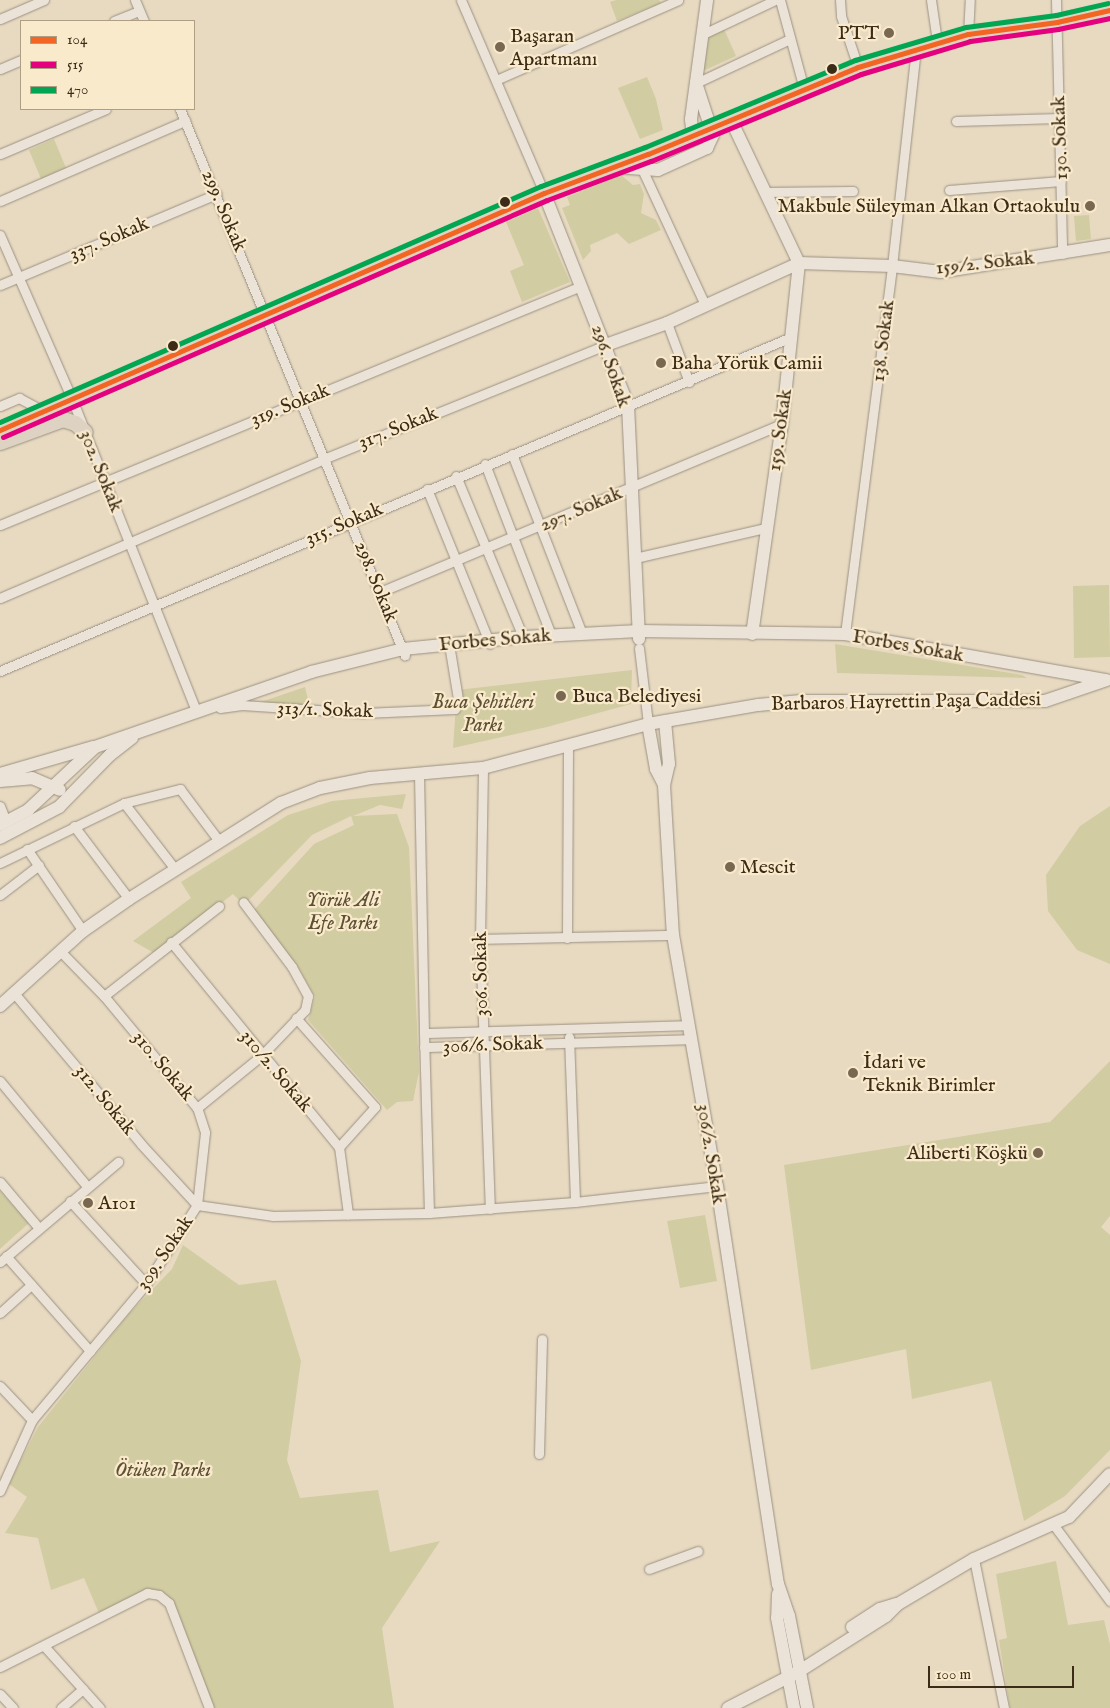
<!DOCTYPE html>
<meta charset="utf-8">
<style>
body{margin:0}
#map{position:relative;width:1110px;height:1708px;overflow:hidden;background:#e8dac1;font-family:"IM FELL English",serif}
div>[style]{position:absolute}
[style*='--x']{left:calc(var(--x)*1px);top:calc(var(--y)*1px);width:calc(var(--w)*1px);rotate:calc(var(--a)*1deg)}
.green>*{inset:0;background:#d2cca2}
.roads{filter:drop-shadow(0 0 1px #9b9181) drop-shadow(0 0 1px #9b9181)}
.street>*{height:9px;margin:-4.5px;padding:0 4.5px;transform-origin:4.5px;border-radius:4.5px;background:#ebe3d7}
.secondary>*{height:12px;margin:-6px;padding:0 6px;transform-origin:6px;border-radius:6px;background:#ebe3d7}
.primary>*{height:15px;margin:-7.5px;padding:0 7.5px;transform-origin:7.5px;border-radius:7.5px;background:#ded3c2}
.bus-1>*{height:5px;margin:-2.5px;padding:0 2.5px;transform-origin:2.5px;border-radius:2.5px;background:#f26522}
.bus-2>*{height:5px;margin:-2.5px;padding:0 2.5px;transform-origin:2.5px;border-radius:2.5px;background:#e5007d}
.bus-3>*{height:5px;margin:-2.5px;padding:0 2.5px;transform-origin:2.5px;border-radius:2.5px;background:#00a651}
.dots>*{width:14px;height:14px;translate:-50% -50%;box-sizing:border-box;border:2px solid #faeacc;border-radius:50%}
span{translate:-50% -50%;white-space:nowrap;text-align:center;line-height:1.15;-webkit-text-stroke:4.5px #faeacc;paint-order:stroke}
.poi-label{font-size:20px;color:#3c2b17}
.right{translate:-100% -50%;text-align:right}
.left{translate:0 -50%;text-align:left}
.street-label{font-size:20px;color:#3c2b17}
.park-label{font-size:20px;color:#5d5034;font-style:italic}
.legend{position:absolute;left:20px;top:20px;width:175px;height:90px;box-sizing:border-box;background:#faeacc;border:1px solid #ae9e84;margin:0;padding:6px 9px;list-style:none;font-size:15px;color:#3c2b17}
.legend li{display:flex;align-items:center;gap:10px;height:25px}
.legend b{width:25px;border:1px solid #ae9e84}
.scale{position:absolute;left:928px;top:1666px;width:146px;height:22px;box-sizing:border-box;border:2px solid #3c2b17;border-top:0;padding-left:6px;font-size:15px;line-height:18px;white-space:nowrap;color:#3c2b17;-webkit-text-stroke:4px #faeacc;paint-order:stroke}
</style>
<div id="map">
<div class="green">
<i style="clip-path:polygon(616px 0,659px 0,661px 3px,617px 21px,610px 2px)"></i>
<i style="clip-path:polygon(724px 29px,736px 56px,703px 71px,708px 37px)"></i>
<i style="clip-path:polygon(647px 77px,656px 99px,663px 130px,640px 139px,618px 88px)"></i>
<i style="clip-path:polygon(54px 139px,66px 168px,41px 179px,29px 150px)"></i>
<i style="clip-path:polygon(621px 175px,633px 185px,640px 184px,644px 194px,641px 213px,656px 220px,661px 230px,629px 244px,617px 233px,590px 245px,591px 251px,583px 260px,562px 208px,570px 205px,567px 197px)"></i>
<i style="clip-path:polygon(538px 208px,570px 282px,522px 302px,510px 271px,524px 265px,506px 222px)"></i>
<i style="clip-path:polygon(1089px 215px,1091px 239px,1076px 241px,1074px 216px)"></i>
<i style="clip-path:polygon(1109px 585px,1110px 657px,1074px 658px,1073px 586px)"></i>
<i style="clip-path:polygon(835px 644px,1022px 675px,1027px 678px,837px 673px)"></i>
<i style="clip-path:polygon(632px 670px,631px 704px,547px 727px,453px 748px,457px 690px)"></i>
<i style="clip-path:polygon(305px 687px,310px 708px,258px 703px)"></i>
<i style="clip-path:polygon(406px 794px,402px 809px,380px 805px,353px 816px,397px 814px,409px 847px,419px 1072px,413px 1101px,397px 1102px,387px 1110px,308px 1020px,315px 997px,297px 965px,253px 911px,314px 844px,354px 825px,351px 816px,312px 835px,244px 905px,233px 894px,156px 954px,133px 941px,191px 898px,181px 882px,288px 815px,332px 801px)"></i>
<i style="clip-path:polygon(1110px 806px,1110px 964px,1077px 950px,1048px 911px,1046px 875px,1080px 826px)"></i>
<i style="clip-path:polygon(1110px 1061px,1110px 1216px,1101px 1227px,1110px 1235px,1110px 1450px,1065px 1496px,1024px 1521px,991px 1381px,912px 1399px,906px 1349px,811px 1370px,784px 1165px,1050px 1122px)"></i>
<i style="clip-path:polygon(0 1191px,29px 1223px,0 1249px)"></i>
<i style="clip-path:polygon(705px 1215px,717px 1281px,680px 1288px,667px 1221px)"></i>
<i style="clip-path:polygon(183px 1245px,239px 1285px,276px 1280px,301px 1361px,287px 1460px,300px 1498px,378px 1490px,390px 1552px,440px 1541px,382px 1628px,394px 1708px,209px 1708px,169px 1603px,147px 1593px,101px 1618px,84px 1578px,51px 1590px,38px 1538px,5px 1533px,27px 1497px,9px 1484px,38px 1427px,128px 1315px,172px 1269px)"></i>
<i style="clip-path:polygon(1056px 1561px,1068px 1625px,1104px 1620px,1110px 1644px,1110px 1708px,1010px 1708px,999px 1640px,1007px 1638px,996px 1574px)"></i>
</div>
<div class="roads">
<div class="street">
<i style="--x:135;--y:0;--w:23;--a:67"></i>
<i style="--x:461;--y:0;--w:210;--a:66.7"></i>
<i style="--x:780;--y:0;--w:92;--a:74.9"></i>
<i style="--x:840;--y:0;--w:16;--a:86"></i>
<i style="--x:841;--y:16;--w:54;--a:71.6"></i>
<i style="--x:931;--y:0;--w:41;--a:81.7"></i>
<i style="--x:1056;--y:0;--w:254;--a:88.6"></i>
<i style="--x:0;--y:19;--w:48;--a:-23.4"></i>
<i style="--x:114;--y:21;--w:27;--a:-22"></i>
<i style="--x:968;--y:34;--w:34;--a:-87"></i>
<i style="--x:701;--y:35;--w:82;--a:-25.3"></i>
<i style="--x:0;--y:69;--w:23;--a:-23"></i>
<i style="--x:496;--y:80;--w:199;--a:-23.7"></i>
<i style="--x:696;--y:83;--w:104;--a:-25.1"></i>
<i style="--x:180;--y:109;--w:591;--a:67.64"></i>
<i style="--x:956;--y:121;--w:103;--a:-1.7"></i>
<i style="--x:0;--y:154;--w:115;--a:-23"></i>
<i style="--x:642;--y:169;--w:150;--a:65.1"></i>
<i style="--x:949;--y:190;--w:112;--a:-4.6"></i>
<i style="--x:764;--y:192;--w:89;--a:-0.6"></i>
<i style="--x:0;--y:201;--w:202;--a:-23.4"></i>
<i style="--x:0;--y:235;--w:179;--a:66.3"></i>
<i style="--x:72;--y:399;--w:335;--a:68.3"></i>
<i style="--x:196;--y:710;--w:6;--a:0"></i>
<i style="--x:0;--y:285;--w:235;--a:-22.8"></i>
<i style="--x:667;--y:323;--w:63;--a:69.6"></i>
<i style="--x:0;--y:406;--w:21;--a:-23"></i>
<i style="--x:19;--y:398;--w:27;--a:28"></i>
<i style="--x:512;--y:454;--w:193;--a:68.7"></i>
<i style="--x:485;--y:464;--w:183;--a:68.9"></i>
<i style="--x:456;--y:476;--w:174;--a:67.4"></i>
<i style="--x:427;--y:489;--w:167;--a:67.9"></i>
<i style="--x:0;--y:525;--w:628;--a:-22.36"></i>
<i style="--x:635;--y:558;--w:133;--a:-13"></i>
<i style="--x:380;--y:592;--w:436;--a:-22.7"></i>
<i style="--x:0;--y:598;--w:355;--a:-23.2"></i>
<i style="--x:326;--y:458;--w:302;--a:-22"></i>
<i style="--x:845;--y:634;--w:371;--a:-82.7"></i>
<i style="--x:892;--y:266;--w:220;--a:-83.7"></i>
<i style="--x:639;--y:648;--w:77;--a:83.2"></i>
<i style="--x:0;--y:671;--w:859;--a:-22.89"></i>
<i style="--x:220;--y:708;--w:22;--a:-8"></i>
<i style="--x:242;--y:705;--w:122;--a:3.8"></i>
<i style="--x:364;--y:713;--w:91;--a:-2.5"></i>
<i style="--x:455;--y:709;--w:10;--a:-73"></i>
<i style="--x:458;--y:699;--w:50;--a:-99.3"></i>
<i style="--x:483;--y:768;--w:171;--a:91"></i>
<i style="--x:480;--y:939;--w:270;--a:87.9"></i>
<i style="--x:419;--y:774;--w:259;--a:88.9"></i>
<i style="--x:124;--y:803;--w:83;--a:52.3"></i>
<i style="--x:0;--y:806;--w:17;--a:69"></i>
<i style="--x:74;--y:826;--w:91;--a:53"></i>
<i style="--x:27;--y:849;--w:99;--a:55.7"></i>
<i style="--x:0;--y:863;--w:138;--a:-25.8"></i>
<i style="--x:124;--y:803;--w:58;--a:-14"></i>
<i style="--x:180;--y:789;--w:65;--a:53.1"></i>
<i style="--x:0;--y:895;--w:49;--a:-37.6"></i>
<i style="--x:567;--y:938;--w:190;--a:-89.7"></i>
<i style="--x:480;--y:939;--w:193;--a:-1.2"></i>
<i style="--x:171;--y:942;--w:265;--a:50.7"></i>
<i style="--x:339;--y:1147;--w:68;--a:82.3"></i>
<i style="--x:14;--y:993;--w:197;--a:49.9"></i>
<i style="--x:141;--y:1144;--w:83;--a:47.4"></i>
<i style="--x:104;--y:996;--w:146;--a:-38"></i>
<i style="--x:296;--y:1018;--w:119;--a:48.4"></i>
<i style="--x:375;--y:1107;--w:54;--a:132"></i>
<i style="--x:569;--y:1037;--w:165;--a:87.9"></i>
<i style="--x:424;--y:1047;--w:267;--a:-1.7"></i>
<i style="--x:0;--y:1081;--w:136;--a:50.4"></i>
<i style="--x:197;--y:1108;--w:84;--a:-39.2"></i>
<i style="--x:262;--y:1055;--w:62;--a:-46.3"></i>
<i style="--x:305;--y:1010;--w:14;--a:-78"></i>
<i style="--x:308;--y:996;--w:33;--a:-119"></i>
<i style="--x:292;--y:967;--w:81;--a:-127"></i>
<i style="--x:0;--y:1182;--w:59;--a:49.8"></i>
<i style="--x:70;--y:1201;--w:113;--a:47.5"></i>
<i style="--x:197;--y:1205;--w:77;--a:8.2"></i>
<i style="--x:273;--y:1216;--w:156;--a:-1.1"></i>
<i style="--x:429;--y:1213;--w:146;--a:-4.3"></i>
<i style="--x:575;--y:1202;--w:143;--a:-6.4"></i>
<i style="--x:429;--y:1213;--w:180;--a:-91.6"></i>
<i style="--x:424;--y:1033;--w:265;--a:-1.7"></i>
<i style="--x:6;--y:1256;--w:127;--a:48.5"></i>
<i style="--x:0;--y:1262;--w:155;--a:-40.3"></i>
<i style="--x:0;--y:1313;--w:42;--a:-42.1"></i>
<i style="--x:0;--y:1386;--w:47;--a:46.7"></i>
<i style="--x:539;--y:1454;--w:115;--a:-88.5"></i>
<i style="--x:0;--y:1491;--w:78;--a:-65.7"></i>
<i style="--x:32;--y:1420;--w:177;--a:-50"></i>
<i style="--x:146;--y:1284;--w:94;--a:-57.2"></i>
<i style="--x:197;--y:1205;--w:73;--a:-83.7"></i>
<i style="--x:205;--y:1132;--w:25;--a:-108"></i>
<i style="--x:197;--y:1108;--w:146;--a:-129.7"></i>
<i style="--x:104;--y:996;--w:62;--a:-134.3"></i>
<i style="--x:1053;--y:1524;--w:96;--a:53.5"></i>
<i style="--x:974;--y:1559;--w:152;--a:78.6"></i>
<i style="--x:649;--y:1569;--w:52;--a:-20.2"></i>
<i style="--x:45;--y:1647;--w:82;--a:48"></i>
<i style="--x:0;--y:1667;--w:165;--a:-26.7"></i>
<i style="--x:147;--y:1593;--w:12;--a:9"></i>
<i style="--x:159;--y:1595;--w:13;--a:39"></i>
<i style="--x:169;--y:1603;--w:112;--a:69.1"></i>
<i style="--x:0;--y:1694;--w:19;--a:47"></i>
<i style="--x:61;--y:1708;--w:29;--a:-41"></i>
</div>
<div class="secondary">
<i style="--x:731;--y:120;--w:158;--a:64.6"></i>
<i style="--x:799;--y:263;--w:162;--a:96"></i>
<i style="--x:782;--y:424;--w:212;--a:98.1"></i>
<i style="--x:693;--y:136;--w:17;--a:-97"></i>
<i style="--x:691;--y:119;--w:120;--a:-82.3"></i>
<i style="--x:615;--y:167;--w:43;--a:4"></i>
<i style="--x:658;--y:170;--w:54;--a:-24.2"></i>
<i style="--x:707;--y:148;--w:14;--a:-65"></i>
<i style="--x:713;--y:135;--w:55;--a:-108.1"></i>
<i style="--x:544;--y:193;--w:228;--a:68.4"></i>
<i style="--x:628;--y:405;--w:234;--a:87.3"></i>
<i style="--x:606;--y:345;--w:65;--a:-19.8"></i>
<i style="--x:667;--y:323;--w:145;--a:-24.4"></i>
<i style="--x:799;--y:263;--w:93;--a:1.8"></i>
<i style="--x:892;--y:266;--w:49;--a:7"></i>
<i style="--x:941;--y:272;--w:171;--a:-9.1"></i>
<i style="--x:648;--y:724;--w:46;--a:79.9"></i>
<i style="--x:656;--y:769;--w:18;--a:63"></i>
<i style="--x:664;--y:785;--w:150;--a:86.6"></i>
<i style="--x:673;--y:935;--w:255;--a:80.1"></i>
<i style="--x:717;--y:1186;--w:403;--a:81.3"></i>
<i style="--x:778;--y:1584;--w:34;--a:71"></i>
<i style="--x:789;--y:1616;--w:94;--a:78.9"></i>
<i style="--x:0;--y:774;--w:97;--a:-16.2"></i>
<i style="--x:0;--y:781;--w:32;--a:-5"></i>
<i style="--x:32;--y:778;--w:30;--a:23"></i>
<i style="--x:664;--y:785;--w:22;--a:-77"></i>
<i style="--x:669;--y:764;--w:43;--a:-95.3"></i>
<i style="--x:0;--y:825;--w:32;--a:-28"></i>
<i style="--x:28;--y:810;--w:92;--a:-43.2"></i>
<i style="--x:95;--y:747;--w:229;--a:-19.1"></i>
<i style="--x:311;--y:672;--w:95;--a:-14"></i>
<i style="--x:403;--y:649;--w:121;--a:-5.7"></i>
<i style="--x:523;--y:637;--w:116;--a:-3"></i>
<i style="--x:639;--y:631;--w:206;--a:0.8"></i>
<i style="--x:845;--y:634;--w:264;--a:10"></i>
<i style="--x:0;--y:838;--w:67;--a:-27.7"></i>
<i style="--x:59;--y:807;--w:73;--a:-45.6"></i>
<i style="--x:110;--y:755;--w:28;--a:-38"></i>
<i style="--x:0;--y:1006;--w:112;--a:-42.1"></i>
<i style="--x:83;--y:931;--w:56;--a:-34.8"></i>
<i style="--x:129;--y:899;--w:180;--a:-32.3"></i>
<i style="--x:281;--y:803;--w:42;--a:-21"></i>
<i style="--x:320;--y:788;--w:51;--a:-11.3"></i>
<i style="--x:370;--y:778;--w:113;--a:-5.1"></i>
<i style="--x:483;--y:768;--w:171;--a:-14.9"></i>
<i style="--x:648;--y:724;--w:112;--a:-9.8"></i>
<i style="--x:758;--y:705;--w:43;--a:-5.3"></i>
<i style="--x:801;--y:701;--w:244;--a:0"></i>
<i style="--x:1045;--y:701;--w:65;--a:-18.7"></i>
<i style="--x:778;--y:1594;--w:24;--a:92"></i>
<i style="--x:777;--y:1618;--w:92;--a:79.3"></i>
<i style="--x:852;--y:1627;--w:33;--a:-33"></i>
<i style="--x:880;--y:1609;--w:17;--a:-17"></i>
<i style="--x:728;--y:1708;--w:79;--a:-27.2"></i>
<i style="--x:798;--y:1672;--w:104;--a:-32.5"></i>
<i style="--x:886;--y:1616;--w:17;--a:-45"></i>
<i style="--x:898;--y:1604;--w:88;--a:-30.6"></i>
<i style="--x:974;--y:1559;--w:104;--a:-23.9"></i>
<i style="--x:1069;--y:1517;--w:59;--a:-46.4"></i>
</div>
<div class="primary">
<i style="--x:0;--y:430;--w:593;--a:-23.54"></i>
<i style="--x:544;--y:193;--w:111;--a:-20.6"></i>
<i style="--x:648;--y:154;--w:227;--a:-22.5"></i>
<i style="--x:858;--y:67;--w:115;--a:-16.7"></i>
<i style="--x:968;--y:34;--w:90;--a:-7.7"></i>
<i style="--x:1057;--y:22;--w:54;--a:-12.8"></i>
<i style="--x:0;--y:442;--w:67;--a:-20.1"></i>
<i style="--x:63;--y:419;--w:13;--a:18"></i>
<i style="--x:75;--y:423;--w:13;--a:42"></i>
</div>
</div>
<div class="bus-1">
<i style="--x:0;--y:430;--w:593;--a:-23.54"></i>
<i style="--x:544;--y:193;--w:111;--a:-20.6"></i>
<i style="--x:648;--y:154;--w:227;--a:-22.5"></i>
<i style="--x:858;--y:67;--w:115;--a:-16.7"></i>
<i style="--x:968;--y:34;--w:90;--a:-7.7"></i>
<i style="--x:1057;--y:22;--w:54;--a:-12.8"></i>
</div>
<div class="bus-2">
<i style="--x:3;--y:437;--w:593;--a:-23.54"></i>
<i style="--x:547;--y:200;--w:111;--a:-20.6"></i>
<i style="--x:651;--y:161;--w:227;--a:-22.5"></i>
<i style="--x:861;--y:74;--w:114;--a:-16.8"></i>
<i style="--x:970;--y:41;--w:89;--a:-7.8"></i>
<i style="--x:1058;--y:29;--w:53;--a:-11.9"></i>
</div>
<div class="bus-3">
<i style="--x:0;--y:422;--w:590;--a:-23.57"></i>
<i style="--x:541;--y:186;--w:111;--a:-20.6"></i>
<i style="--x:645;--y:147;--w:227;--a:-22.5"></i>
<i style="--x:855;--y:60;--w:116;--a:-16.6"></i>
<i style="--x:966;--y:27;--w:91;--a:-7.6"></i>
<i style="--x:1056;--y:15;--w:53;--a:-13"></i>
</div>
<div class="dots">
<i style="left:889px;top:33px;background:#786852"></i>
<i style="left:500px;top:47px;background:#786852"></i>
<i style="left:832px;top:69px;background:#3c2b17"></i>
<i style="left:505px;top:202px;background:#3c2b17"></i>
<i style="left:1090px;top:206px;background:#786852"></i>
<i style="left:173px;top:346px;background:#3c2b17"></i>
<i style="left:661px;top:363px;background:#786852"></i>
<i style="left:561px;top:696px;background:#786852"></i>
<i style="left:730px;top:867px;background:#786852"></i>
<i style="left:853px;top:1073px;background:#786852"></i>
<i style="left:1038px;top:1153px;background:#786852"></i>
<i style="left:88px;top:1203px;background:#786852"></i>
</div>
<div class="poi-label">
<span class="right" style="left:879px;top:33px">PTT</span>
<span class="left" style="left:510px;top:48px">Başaran<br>Apartmanı</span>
<span class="right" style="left:1080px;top:206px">Makbule Süleyman Alkan Ortaokulu</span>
<span class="left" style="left:671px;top:363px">Baha Yörük Camii</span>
<span class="left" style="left:572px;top:696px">Buca Belediyesi</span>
<span class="left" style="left:740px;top:867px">Mescit</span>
<span class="left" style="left:863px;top:1074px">İdari ve<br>Teknik Birimler</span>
<span class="right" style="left:1028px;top:1153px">Aliberti Köşkü</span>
<span class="left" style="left:98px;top:1203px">A101</span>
</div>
<div class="street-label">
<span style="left:1060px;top:138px;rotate:-92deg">130. Sokak</span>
<span style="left:224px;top:211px;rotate:67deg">299. Sokak</span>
<span style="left:109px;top:239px;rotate:-23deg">337. Sokak</span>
<span style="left:985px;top:263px;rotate:-6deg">159/2. Sokak</span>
<span style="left:883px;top:341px;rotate:-83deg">138. Sokak</span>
<span style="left:611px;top:366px;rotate:71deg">296. Sokak</span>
<span style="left:290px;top:405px;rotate:-22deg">319. Sokak</span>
<span style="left:398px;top:428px;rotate:-22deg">317. Sokak</span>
<span style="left:780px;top:430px;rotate:-82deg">159. Sokak</span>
<span style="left:101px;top:471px;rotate:68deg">302. Sokak</span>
<span style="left:581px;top:509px;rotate:-23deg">297. Sokak</span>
<span style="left:344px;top:524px;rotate:-23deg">315. Sokak</span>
<span style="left:376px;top:582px;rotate:68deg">298. Sokak</span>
<span style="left:495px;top:640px;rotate:-5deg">Forbes Sokak</span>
<span style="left:908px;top:646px;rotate:10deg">Forbes Sokak</span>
<span style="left:906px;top:702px;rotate:-1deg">Barbaros Hayrettin Paşa Caddesi</span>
<span style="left:325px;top:710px;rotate:2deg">313/1. Sokak</span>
<span style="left:481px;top:974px;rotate:-91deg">306. Sokak</span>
<span style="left:493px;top:1045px;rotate:-2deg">306/6. Sokak</span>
<span style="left:163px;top:1066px;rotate:50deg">310. Sokak</span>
<span style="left:276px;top:1071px;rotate:50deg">310/2. Sokak</span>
<span style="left:105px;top:1100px;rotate:51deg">312. Sokak</span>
<span style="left:711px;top:1154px;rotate:81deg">306/2. Sokak</span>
<span style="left:165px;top:1253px;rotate:-56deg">309. Sokak</span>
</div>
<div class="park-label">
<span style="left:483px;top:714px">Buca Şehitleri<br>Parkı</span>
<span style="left:343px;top:912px">Yörük Ali<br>Efe Parkı</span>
<span style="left:163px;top:1470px">Ötüken Parkı</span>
</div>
<ul class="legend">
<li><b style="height:6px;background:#f26522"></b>104</li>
<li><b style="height:6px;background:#e5007d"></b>515</li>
<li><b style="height:6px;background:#00a651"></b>470</li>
</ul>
<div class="scale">100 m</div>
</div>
